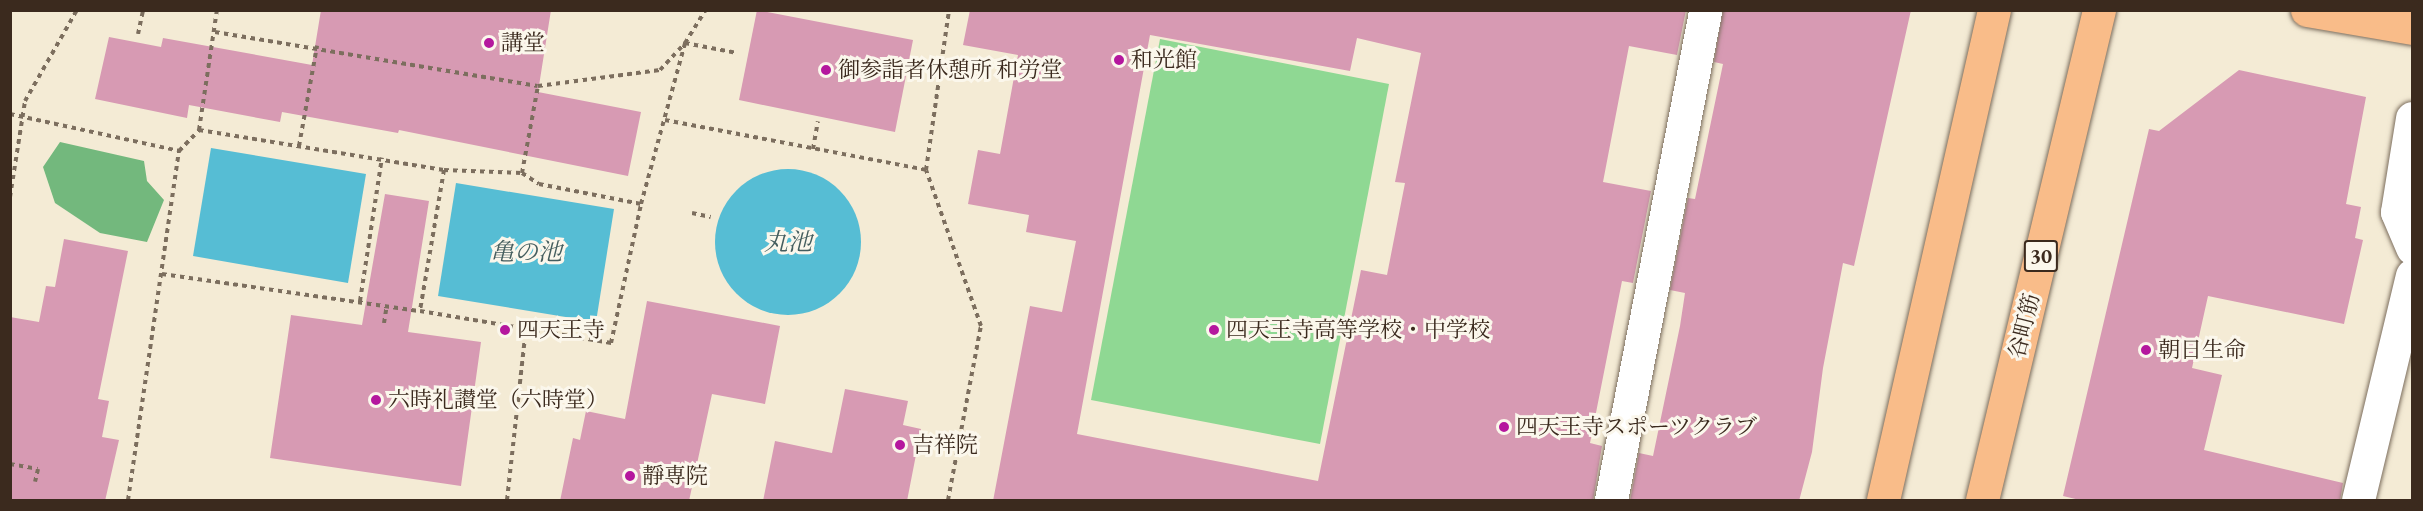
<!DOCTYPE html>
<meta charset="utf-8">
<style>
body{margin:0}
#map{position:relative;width:2423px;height:511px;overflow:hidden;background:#f4ebd5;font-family:"EB Garamond","Noto Serif JP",serif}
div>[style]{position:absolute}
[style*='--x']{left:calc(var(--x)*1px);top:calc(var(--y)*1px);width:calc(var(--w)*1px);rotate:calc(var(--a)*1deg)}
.green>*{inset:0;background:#8fd893}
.forest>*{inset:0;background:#73b87d}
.water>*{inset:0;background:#56bdd4}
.round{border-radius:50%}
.building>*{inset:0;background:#d79ab3}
.path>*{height:4px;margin-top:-2px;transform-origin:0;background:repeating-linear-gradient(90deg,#7c6e5e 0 4.5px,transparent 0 9px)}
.roads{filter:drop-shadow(0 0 2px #7c6e5e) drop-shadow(0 0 2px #7c6e5e)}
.minor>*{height:33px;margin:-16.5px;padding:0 16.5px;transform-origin:16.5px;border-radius:16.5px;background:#fff}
.primary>*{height:33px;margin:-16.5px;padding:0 16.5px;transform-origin:16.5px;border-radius:16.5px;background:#f9bc89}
.trunk>*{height:33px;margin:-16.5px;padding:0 16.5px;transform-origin:16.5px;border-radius:16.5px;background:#f9bc89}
.dots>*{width:16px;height:16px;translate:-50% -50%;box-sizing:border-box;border:3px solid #fbf7ec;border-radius:50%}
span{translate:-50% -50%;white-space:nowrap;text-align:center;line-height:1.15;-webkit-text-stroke:6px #fbf7ec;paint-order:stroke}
.shield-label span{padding:2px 4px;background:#fbf7ec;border:2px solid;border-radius:4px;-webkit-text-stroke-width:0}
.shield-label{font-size:21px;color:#3b2a1e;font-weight:700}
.poi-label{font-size:22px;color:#3b2a1e}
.left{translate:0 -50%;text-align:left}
.street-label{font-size:22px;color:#3b2a1e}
.water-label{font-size:24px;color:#445d5e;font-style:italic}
.frame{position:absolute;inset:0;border:12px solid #3b2a1e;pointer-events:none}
</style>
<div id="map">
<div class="green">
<i style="clip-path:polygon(1160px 39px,1389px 84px,1320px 444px,1091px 400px)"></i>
</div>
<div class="forest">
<i style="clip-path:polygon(60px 142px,144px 161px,147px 181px,164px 200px,147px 242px,100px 233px,55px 203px,43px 167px)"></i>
</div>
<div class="water">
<i style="clip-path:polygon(211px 148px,366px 174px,348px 283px,193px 256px)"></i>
<i class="round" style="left:715px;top:169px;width:146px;height:146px"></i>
<i style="clip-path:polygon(456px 183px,614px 209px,596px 322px,438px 296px)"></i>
</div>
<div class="building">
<i style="clip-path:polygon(321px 10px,551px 10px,538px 92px,641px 112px,628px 176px,399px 130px,398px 133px,282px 112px,280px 122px,189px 105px,187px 118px,95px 99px,109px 37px,161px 47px,163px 38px,312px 65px)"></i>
<i style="clip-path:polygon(757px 10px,913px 40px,895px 132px,739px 100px)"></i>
<i style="clip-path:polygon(evenodd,970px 10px,1686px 10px,1677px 55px,1629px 46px,1603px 182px,1651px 191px,1633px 283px,1622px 281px,1590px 443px,1602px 446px,1593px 501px,993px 501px,1030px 306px,1062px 312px,1076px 241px,1026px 232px,1029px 215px,968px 204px,978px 150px,1000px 154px,1018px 55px,963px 45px,970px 10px,1150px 35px,1350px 71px,1357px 38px,1421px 53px,1395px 182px,1405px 183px,1387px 275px,1361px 270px,1318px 481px,1077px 434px,1150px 35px)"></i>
<i style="clip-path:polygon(1723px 10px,1911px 10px,1854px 266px,1843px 263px,1823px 368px,1812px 452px,1799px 501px,1630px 501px,1639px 453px,1653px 456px,1680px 326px,1685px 293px,1670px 290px,1688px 198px,1695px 199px,1723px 64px,1714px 62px)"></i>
<i style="clip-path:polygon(2239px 70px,2366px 97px,2346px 204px,2361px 207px,2355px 238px,2363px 240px,2344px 324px,2208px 296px,2192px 368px,2222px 375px,2204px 450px,2343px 483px,2340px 501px,2084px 501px,2063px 496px,2149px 129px,2159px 131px)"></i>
<i style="clip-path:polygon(385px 194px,429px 201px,408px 332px,481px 342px,461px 486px,270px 458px,291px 315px,362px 325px)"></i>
<i style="clip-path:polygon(64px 239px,128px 251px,98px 399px,109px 401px,102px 437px,119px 440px,105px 501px,10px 501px,10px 317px,39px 322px,46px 286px,55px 287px)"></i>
<i style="clip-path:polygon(647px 301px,780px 326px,765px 404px,712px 394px,689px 501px,560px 501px,573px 438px,580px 440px,586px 411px,625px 419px)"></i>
<i style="clip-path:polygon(845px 389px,908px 401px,903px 425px,921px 429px,907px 501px,763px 501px,775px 441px,832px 453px)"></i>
</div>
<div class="path">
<i style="--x:215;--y:32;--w:327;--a:9.5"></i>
<i style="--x:538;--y:86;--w:123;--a:-7.5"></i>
<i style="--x:660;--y:70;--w:37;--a:-47"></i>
<i style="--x:685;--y:43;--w:39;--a:-58"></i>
<i style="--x:138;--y:34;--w:25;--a:-78"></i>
<i style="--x:10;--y:114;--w:173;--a:12.3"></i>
<i style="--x:665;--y:120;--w:266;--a:10.8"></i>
<i style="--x:199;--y:130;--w:248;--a:9.3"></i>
<i style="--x:444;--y:170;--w:78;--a:2.2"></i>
<i style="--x:522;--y:173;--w:20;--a:33"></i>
<i style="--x:539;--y:184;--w:104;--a:11.1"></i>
<i style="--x:299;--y:146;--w:102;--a:-79.8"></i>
<i style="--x:813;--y:149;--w:28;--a:-80"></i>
<i style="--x:444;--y:170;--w:143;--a:99.7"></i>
<i style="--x:420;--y:311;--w:194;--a:9.5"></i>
<i style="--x:611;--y:343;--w:142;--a:-77.8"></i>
<i style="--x:641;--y:204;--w:167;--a:-74.7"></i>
<i style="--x:685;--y:43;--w:53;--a:10.9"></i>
<i style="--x:522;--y:173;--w:88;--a:-79.6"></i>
<i style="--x:10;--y:197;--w:97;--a:-81.1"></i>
<i style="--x:25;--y:101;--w:105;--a:-60.3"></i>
<i style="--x:692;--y:213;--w:19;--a:12"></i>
<i style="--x:162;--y:274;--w:261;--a:8.2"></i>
<i style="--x:360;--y:301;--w:145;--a:-81.3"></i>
<i style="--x:384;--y:323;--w:18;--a:-81"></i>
<i style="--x:10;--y:464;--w:28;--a:10"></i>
<i style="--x:38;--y:469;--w:13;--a:103"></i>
<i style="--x:128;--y:500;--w:353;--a:-81.7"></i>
<i style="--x:179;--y:151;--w:29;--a:-46"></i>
<i style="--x:199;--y:130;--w:121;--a:-81.5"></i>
<i style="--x:507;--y:500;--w:172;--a:-83.7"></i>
<i style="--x:948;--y:500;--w:177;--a:-79.3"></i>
<i style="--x:981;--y:326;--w:165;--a:-109.4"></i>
<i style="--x:926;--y:170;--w:162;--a:-81.8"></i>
</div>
<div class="roads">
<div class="minor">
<i style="--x:2412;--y:118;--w:95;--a:99.1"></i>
<i style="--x:2397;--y:212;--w:39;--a:67"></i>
<i style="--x:1611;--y:500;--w:499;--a:-79.1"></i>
<i style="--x:2358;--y:500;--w:231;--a:-76.5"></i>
</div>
<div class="primary">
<i style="--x:1883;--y:500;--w:502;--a:-77.24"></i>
<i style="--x:1982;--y:500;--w:504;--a:-76.57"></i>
</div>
<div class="trunk">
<i style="--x:2307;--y:10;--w:107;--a:9.7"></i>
</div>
</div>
<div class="dots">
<i style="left:489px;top:43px;background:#b5179e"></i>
<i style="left:1119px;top:60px;background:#b5179e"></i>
<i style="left:826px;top:70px;background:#b5179e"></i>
<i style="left:505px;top:330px;background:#b5179e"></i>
<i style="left:1214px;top:330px;background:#b5179e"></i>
<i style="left:2146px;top:350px;background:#b5179e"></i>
<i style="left:376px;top:400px;background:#b5179e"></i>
<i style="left:1504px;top:427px;background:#b5179e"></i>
<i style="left:900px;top:445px;background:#b5179e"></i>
<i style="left:630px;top:476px;background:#b5179e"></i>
</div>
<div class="shield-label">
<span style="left:2041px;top:256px">30</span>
</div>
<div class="poi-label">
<span class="left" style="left:501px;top:43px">講堂</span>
<span class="left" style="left:1131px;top:60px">和光館</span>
<span class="left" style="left:838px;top:70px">御参詣者休憩所 和労堂</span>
<span class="left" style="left:517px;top:330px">四天王寺</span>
<span class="left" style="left:1226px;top:330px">四天王寺高等学校・中学校</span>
<span class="left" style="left:2158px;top:350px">朝日生命</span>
<span class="left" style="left:388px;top:400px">六時礼讃堂（六時堂）</span>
<span class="left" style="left:1516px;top:427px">四天王寺スポーツクラブ</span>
<span class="left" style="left:912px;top:445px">吉祥院</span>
<span class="left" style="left:642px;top:476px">靜専院</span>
</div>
<div class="street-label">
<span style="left:2024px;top:326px;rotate:-76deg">谷町筋</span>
</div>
<div class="water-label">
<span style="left:788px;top:242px">丸池</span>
<span style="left:526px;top:252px">亀の池</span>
</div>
<div class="frame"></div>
</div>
